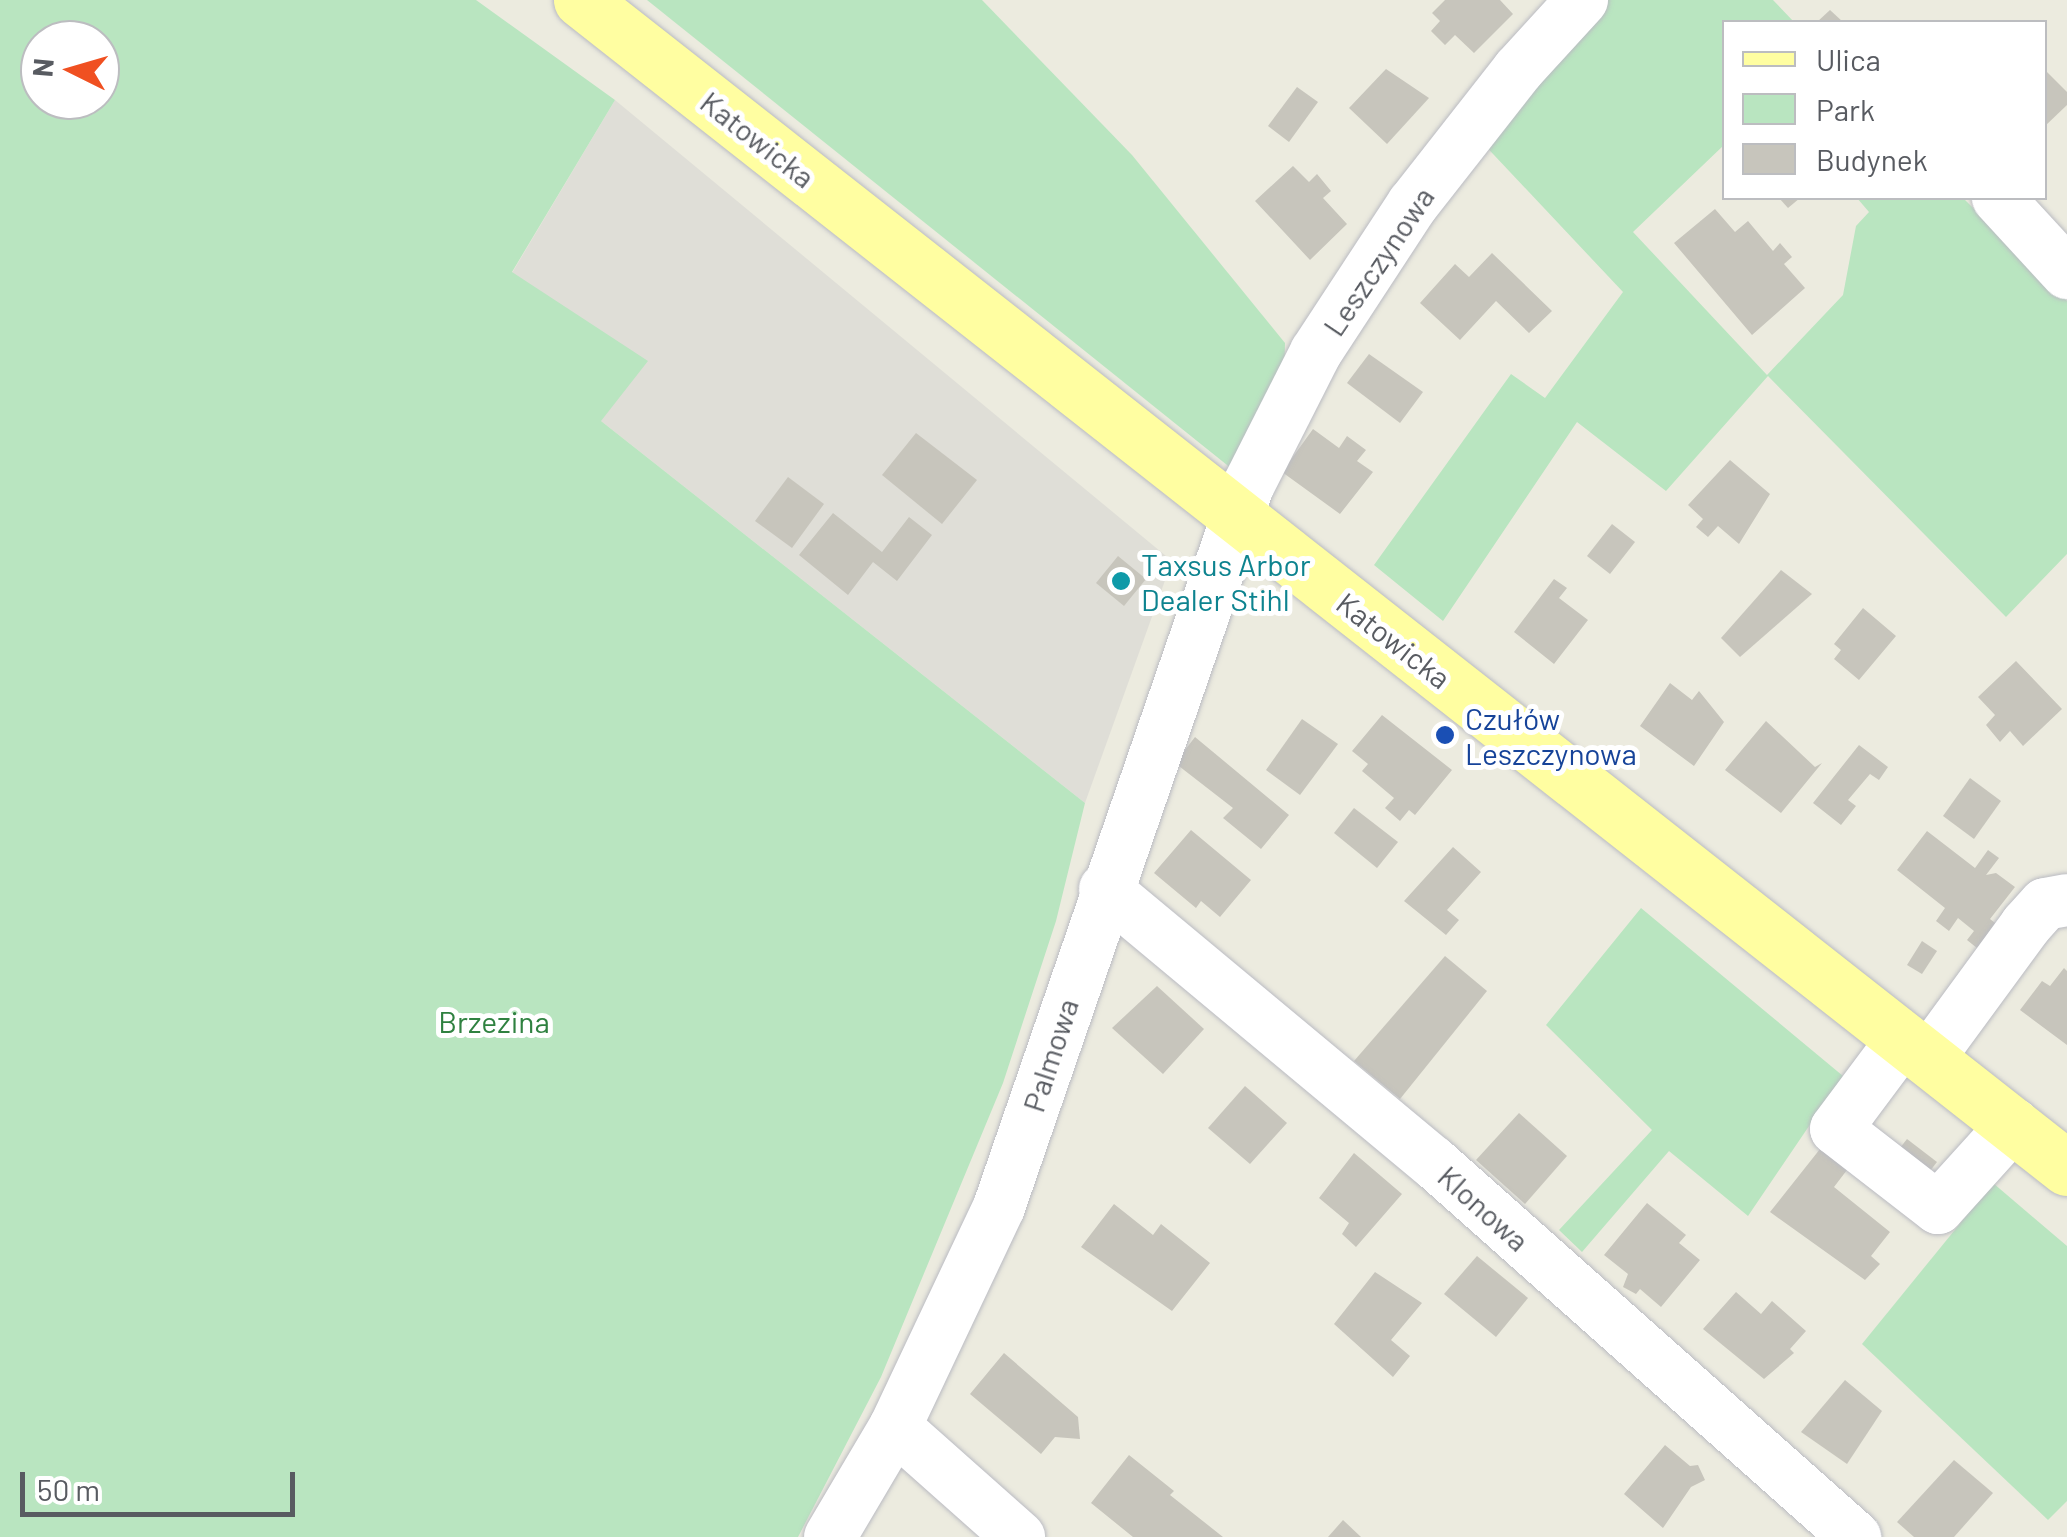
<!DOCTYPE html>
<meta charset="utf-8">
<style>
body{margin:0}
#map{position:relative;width:2067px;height:1537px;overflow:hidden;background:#ecebdf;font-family:Barlow,sans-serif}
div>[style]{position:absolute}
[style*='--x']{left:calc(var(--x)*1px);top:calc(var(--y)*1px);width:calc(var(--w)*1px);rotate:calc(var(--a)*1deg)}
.industrial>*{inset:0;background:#dfded7}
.green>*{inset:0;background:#b9e5c0}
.building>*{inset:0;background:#c7c5bc}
.roads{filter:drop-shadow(0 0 2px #babbc2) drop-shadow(0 0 2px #babbc2)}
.minor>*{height:52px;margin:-26px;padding:0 26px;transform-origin:26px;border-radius:26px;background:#fff}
.major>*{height:55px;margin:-27.5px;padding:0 27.5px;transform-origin:27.5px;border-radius:27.5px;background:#fffea1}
.dots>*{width:28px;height:28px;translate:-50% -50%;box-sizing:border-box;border:5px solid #fff;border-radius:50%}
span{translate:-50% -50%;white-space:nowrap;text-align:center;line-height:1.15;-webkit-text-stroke:10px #fff;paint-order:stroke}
.street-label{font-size:30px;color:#585b61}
.culture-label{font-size:30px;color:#0d838f}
.left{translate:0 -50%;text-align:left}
.transit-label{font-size:30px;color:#164399}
.park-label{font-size:30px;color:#2f8140}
.legend{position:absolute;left:1722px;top:20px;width:325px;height:180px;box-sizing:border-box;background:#fff;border:2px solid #bcbdc0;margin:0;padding:12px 18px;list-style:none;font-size:30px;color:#585b61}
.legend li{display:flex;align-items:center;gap:20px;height:50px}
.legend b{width:50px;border:2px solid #bcbdc0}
.north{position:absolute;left:20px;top:20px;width:100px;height:100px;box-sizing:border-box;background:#fff;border:2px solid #bcbdc0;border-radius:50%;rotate:275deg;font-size:28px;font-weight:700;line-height:40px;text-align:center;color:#585b61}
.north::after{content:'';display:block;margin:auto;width:35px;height:45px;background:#f05021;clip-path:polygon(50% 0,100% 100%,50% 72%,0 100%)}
.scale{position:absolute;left:20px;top:1472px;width:275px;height:45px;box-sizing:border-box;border:5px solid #585b61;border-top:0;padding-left:12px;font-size:30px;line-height:35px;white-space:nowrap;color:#585b61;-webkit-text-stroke:8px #fff;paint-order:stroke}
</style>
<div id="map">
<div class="industrial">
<i style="clip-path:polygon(615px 100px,1172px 561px,1085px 803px,601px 421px,512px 273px)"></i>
</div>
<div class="green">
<i style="clip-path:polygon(evenodd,0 0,476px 0,615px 100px,512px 272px,648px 361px,601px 421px,1085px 803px,1056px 921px,1003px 1083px,881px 1377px,798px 1537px,0 1537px,0 0,40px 40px,100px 40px,100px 100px,40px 100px,40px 40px)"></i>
<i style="clip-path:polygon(647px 0,982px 0,1132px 155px,1285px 343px,1284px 384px,1232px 469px)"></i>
<i style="clip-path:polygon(1599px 0,1773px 0,1794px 22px,1724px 22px,1724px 145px,1633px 232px,1767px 375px,1843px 295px,1856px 226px,1869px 212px,1857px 198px,1963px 198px,2067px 301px,2067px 554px,2006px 617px,1768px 376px,1666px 491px,1577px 422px,1443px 621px,1374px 565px,1511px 374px,1545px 398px,1623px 292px,1478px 138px)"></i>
<i style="clip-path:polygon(1641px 908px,1843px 1076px,1748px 1216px,1669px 1151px,1582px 1252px,1559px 1230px,1652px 1130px,1546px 1025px)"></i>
<i style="clip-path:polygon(1993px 1183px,2067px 1246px,2067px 1501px,2048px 1520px,1862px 1344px)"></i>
</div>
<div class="building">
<i style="clip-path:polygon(1445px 0,1500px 0,1513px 14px,1474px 53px,1455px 35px,1445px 45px,1431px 31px,1440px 21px,1432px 13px)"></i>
<i style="clip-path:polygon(1830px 10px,1843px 22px,1817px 22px)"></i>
<i style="clip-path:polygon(1386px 69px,1429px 98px,1387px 144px,1349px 108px)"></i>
<i style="clip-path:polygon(2044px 69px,2067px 92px,2067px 105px,2044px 127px)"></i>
<i style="clip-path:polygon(1297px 87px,1318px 102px,1289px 142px,1268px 126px)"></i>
<i style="clip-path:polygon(1293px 166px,1309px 182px,1317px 174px,1331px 191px,1323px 198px,1347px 224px,1310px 260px,1255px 201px)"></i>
<i style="clip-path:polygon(1779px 198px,1800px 198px,1788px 208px)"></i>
<i style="clip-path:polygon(1715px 209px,1735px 232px,1748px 221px,1773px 251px,1780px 243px,1792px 257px,1784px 264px,1805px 288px,1752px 335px,1674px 243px)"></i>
<i style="clip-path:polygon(1492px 253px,1552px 311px,1529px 333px,1496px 301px,1460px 340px,1420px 303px,1455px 264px,1469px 277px)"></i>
<i style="clip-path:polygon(1369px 354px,1423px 392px,1400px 423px,1347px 383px)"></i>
<i style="clip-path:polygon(1313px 429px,1339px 448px,1347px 436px,1366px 450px,1357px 461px,1373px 472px,1340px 514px,1282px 472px)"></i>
<i style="clip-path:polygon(916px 433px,977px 480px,942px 524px,882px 475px)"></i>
<i style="clip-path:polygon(1730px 460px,1770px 494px,1739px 544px,1718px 526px,1708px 537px,1696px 527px,1703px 519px,1688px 505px)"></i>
<i style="clip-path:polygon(788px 477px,824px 504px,792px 548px,755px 521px)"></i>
<i style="clip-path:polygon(833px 513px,882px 552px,909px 517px,932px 535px,897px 581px,873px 562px,848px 595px,799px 555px)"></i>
<i style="clip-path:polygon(1612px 524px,1635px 542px,1610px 574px,1587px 556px)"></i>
<i style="clip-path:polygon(1118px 556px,1146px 579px,1124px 606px,1096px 583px)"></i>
<i style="clip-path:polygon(1781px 570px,1812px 594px,1740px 657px,1721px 638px)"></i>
<i style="clip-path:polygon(1554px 579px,1567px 588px,1559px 598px,1588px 620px,1554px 664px,1514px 632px)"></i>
<i style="clip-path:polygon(1863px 608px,1896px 636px,1859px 680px,1834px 659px,1841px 650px,1834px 644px)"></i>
<i style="clip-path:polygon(2016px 661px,2062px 709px,2023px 746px,2010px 731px,2000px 742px,1986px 725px,1995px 715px,1978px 697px)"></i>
<i style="clip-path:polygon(1670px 683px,1692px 700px,1699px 691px,1724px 722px,1694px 766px,1640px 726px)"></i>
<i style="clip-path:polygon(1382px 715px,1452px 770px,1415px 815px,1409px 810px,1400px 821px,1385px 808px,1394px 798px,1362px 771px,1368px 764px,1352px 751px)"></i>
<i style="clip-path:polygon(1302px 719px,1338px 744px,1300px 795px,1266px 770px)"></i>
<i style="clip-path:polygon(1766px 721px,1815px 767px,1822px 763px,1781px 813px,1725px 770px)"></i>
<i style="clip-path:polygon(1195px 737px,1289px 815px,1261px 849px,1223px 818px,1233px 808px,1175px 763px)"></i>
<i style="clip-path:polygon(1859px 745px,1888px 767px,1879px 780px,1870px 774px,1848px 800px,1856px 806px,1841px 825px,1813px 803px)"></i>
<i style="clip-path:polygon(1970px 778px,2001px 801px,1974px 839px,1943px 816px)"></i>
<i style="clip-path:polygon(1354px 808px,1398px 842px,1377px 868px,1334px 833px)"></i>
<i style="clip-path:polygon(1191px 830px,1251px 880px,1220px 917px,1201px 901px,1196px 908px,1154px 873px)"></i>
<i style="clip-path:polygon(1927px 831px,1975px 868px,1988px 850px,1999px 858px,1986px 875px,1996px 873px,2015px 887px,1990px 919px,1999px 926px,1982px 952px,1967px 940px,1974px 931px,1958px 918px,1949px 931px,1936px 921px,1945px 908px,1897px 870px)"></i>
<i style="clip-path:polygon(1453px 847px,1481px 872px,1447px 910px,1459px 920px,1446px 935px,1404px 901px)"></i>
<i style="clip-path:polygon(1922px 941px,1937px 951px,1922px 974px,1907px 965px)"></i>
<i style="clip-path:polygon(1445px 956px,1487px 991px,1400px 1099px,1354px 1061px)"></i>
<i style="clip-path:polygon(2064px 968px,2067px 971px,2067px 1045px,2020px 1010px,2042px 981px,2050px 986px)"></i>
<i style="clip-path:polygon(1157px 986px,1204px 1029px,1163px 1074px,1112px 1028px)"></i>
<i style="clip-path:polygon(1245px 1086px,1287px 1123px,1250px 1164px,1208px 1128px)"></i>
<i style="clip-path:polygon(1519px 1113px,1567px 1156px,1525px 1204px,1476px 1160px)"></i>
<i style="clip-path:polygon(1907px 1139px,1937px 1162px,1919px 1185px,1889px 1162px)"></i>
<i style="clip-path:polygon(1820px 1149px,1847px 1170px,1834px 1187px,1890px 1232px,1871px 1256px,1880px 1264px,1865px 1280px,1770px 1212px)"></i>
<i style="clip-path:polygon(1354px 1153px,1402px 1194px,1356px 1247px,1342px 1234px,1349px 1223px,1319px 1198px)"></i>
<i style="clip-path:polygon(1647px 1203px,1686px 1235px,1679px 1243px,1700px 1260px,1661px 1307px,1640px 1289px,1636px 1294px,1623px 1287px,1628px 1274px,1604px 1255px)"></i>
<i style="clip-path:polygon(1114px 1204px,1153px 1235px,1161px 1224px,1210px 1263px,1172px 1311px,1081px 1247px)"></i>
<i style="clip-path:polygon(1477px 1256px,1528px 1298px,1496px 1337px,1444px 1294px)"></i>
<i style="clip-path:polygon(1375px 1272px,1422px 1303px,1391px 1340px,1410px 1356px,1393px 1377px,1334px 1324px)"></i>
<i style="clip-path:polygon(1736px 1292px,1761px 1314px,1772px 1301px,1806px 1331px,1790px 1349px,1794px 1353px,1764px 1379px,1703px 1329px)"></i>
<i style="clip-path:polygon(1004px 1353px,1078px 1417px,1080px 1439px,1055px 1437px,1041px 1454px,970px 1394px)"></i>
<i style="clip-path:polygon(1845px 1380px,1882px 1411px,1847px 1464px,1801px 1432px)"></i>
<i style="clip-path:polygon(1665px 1445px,1690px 1466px,1698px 1465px,1705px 1480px,1691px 1487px,1663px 1528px,1624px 1494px)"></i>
<i style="clip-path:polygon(1129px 1455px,1174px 1491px,1170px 1495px,1223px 1537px,1133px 1537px,1091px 1503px)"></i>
<i style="clip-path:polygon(1954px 1460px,1993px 1493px,1954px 1537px,1914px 1537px,1897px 1522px)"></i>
<i style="clip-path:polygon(1343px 1520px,1361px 1537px,1328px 1537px)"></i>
</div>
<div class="roads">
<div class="minor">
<i style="--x:1998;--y:198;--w:102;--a:47.4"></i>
<i style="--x:1105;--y:889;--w:427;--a:39.8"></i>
<i style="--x:1433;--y:1162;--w:565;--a:41.63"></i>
<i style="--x:1903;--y:1039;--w:112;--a:126.7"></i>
<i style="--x:1836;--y:1129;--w:129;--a:37.8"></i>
<i style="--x:1938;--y:1208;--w:113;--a:-47.9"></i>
<i style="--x:1928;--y:1059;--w:166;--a:-53.8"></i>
<i style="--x:2026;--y:925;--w:28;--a:-48"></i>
<i style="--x:2045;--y:904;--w:22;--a:-10"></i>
<i style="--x:895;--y:1427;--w:166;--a:41.6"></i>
<i style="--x:830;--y:1537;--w:128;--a:-59.4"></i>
<i style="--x:895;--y:1427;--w:243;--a:-64.7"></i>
<i style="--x:999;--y:1207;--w:763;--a:-70.95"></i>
<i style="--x:1248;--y:486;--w:150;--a:-63.1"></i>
<i style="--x:1316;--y:352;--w:177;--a:-56.8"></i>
<i style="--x:1413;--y:204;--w:170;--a:-51.9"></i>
<i style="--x:1518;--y:70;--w:95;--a:-47.6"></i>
</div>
<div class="major">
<i style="--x:581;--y:0;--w:1890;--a:38.17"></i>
</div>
</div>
<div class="dots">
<i style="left:1121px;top:581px;background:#0f9aa8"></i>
<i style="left:1445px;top:735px;background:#1a4fb4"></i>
</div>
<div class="street-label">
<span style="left:758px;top:139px;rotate:38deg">Katowicka</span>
<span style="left:1378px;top:261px;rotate:-56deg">Leszczynowa</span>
<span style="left:1394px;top:640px;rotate:38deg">Katowicka</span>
<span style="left:1050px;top:1055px;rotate:-72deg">Palmowa</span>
<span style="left:1484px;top:1208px;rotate:42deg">Klonowa</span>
</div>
<div class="culture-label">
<span class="left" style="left:1141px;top:581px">Taxsus Arbor<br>Dealer Stihl</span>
</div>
<div class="transit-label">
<span class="left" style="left:1465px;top:735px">Czułów<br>Leszczynowa</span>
</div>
<div class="park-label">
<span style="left:494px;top:1021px">Brzezina</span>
</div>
<ul class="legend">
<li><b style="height:12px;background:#fffea1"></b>Ulica</li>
<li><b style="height:28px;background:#b9e5c0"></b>Park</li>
<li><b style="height:28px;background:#c7c5bc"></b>Budynek</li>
</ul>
<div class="north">N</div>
<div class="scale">50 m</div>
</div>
